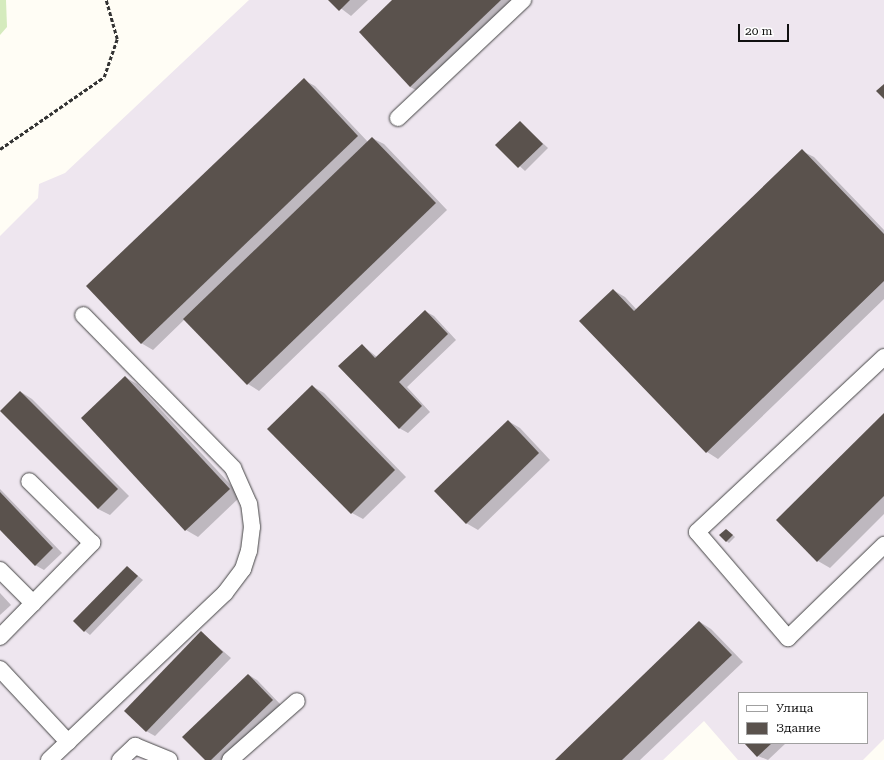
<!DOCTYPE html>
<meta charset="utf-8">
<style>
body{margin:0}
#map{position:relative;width:884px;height:760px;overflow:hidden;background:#fffdf5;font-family:"Roboto Serif",serif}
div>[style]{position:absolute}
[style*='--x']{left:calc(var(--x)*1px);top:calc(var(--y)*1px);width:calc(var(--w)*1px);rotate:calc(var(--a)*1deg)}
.industrial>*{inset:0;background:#eee6ef}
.green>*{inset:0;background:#d5ebbd}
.shadow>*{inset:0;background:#0003}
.building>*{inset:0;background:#5a524d}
.path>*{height:2.5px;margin-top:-1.25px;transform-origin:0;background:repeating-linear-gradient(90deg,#333 0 4px,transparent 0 6px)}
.roads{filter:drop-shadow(0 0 1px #444) drop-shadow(0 0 1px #444)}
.minor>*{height:16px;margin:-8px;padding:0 8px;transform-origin:8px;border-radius:8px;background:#fff}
span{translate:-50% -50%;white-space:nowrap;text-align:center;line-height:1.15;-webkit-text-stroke:4px #fff;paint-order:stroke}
.legend{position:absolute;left:738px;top:692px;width:130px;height:52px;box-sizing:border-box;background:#fff;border:1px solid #a0a0a0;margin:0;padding:5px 7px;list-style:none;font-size:12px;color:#111}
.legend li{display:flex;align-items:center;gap:8px;height:20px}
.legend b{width:20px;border:1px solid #a0a0a0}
.scale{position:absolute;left:738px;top:24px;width:51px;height:18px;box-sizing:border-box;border:2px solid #111;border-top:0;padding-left:5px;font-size:12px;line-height:14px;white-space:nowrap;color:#111;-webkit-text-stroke:3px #fff;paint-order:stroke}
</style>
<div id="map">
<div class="industrial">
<i style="clip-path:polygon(evenodd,249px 0,884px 0,884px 739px,863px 760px,738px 760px,704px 721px,663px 760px,0 760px,0 236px,38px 198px,39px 184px,65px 173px,249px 0,739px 693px,867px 693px,867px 743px,739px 743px,739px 693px)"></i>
</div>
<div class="green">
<i style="clip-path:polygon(0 0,6px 0,7px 27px,0 35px)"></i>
</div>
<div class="shadow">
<i style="clip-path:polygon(330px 0,368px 0,351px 16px)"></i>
<i style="clip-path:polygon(393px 0,519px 0,422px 93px,410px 87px)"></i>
<i style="clip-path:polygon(304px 80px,315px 86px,368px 142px,372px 138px,384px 144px,447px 210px,259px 391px,248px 384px,185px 319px,153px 350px,141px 343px)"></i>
<i style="clip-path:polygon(520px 122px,548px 148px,525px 171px,497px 145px)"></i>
<i style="clip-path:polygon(802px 151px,814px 157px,884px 230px,884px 299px,718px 459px,707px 452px,613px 290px,625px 297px,637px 310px)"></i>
<i style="clip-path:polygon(425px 311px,434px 316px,456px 340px,407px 387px,430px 412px,408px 433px,399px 428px,362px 345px,377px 357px)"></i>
<i style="clip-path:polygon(125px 377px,137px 384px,241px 496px,198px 537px,186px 530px)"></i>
<i style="clip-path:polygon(312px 386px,324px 393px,406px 477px,363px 519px,352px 513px)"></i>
<i style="clip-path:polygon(21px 392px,32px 399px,129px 496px,110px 515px,98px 509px)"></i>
<i style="clip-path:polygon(884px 415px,884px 514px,830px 568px,818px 561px)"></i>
<i style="clip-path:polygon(508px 421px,520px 428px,550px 460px,478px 530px,466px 523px)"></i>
<i style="clip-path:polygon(0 489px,62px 553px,44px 570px,35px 565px,0 528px)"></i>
<i style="clip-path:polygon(727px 530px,735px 537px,729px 543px,726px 541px)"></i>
<i style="clip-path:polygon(127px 567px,143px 580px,90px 635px,85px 631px)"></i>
<i style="clip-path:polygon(0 593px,11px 605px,0 615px)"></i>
<i style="clip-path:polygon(700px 622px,711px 629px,743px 662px,640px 760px,556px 760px)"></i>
<i style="clip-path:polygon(201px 632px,231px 658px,155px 736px,146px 731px)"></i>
<i style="clip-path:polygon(249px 675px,257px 680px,281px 705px,224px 760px,206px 760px)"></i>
<i style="clip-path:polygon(745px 743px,786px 743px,768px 760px,758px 756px)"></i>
</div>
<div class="building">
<i style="clip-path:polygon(328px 0,350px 0,339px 11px)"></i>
<i style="clip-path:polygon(392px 0,501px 0,410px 87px,359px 32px)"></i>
<i style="clip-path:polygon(304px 78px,358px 136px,141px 344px,86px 286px)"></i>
<i style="clip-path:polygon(884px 84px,884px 99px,876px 91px)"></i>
<i style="clip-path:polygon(520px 121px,543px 144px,518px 168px,495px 145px)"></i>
<i style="clip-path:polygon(372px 137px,436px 203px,247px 385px,183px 319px)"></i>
<i style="clip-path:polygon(802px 149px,884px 234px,884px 281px,706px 453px,579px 321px,613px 289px,634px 311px)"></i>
<i style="clip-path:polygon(425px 310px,448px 334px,399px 382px,422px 406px,399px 429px,338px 366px,362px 344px,375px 358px)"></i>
<i style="clip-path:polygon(125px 376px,230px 489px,185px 531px,81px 418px)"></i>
<i style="clip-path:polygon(312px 385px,395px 470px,351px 514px,267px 429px)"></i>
<i style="clip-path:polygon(20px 391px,118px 489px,98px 509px,0 411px)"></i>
<i style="clip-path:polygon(884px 413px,884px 496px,817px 562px,776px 520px)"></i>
<i style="clip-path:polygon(508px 420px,539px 453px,466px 524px,434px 491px)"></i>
<i style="clip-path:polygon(0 492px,53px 548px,35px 566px,0 530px)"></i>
<i style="clip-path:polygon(726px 529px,733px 535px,726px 542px,719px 535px)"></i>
<i style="clip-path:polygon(127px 566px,138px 576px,84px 632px,73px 621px)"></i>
<i style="clip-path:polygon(699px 621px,732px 655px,622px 760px,555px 760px)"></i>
<i style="clip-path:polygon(201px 631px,223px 652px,146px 732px,124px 711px)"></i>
<i style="clip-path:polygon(248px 674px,273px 700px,211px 760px,205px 760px,182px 737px)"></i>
<i style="clip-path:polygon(744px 743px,772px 743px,757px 757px)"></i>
</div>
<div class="path">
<i style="--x:0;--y:149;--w:126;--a:-34.7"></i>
<i style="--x:104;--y:77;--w:40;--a:-71.1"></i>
<i style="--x:117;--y:39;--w:41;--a:-105.8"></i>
</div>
<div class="roads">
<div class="minor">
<i style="--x:398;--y:118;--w:172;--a:-43.3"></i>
<i style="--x:884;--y:357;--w:256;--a:136.9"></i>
<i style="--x:697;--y:532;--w:140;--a:49.4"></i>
<i style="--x:788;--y:638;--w:134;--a:-44.1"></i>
<i style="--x:0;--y:570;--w:47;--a:45"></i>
<i style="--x:0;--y:637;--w:132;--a:-45.6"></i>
<i style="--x:92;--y:543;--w:88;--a:-135.5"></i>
<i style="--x:0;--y:669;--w:100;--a:47"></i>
<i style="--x:49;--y:760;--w:243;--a:-43.5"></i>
<i style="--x:225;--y:593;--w:30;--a:-53"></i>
<i style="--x:243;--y:569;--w:19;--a:-72"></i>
<i style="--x:249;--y:551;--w:24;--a:-83"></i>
<i style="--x:252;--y:527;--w:23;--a:-97"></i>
<i style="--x:249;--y:504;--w:39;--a:-114"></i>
<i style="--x:233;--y:468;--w:214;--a:-134.4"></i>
<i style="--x:120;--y:760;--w:21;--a:-43"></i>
<i style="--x:135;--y:746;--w:37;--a:22"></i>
<i style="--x:230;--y:760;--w:89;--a:-41.4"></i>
</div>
</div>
<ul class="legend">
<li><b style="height:5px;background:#fff"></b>Улица</li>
<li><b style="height:11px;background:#5a524d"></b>Здание</li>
</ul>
<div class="scale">20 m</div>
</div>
